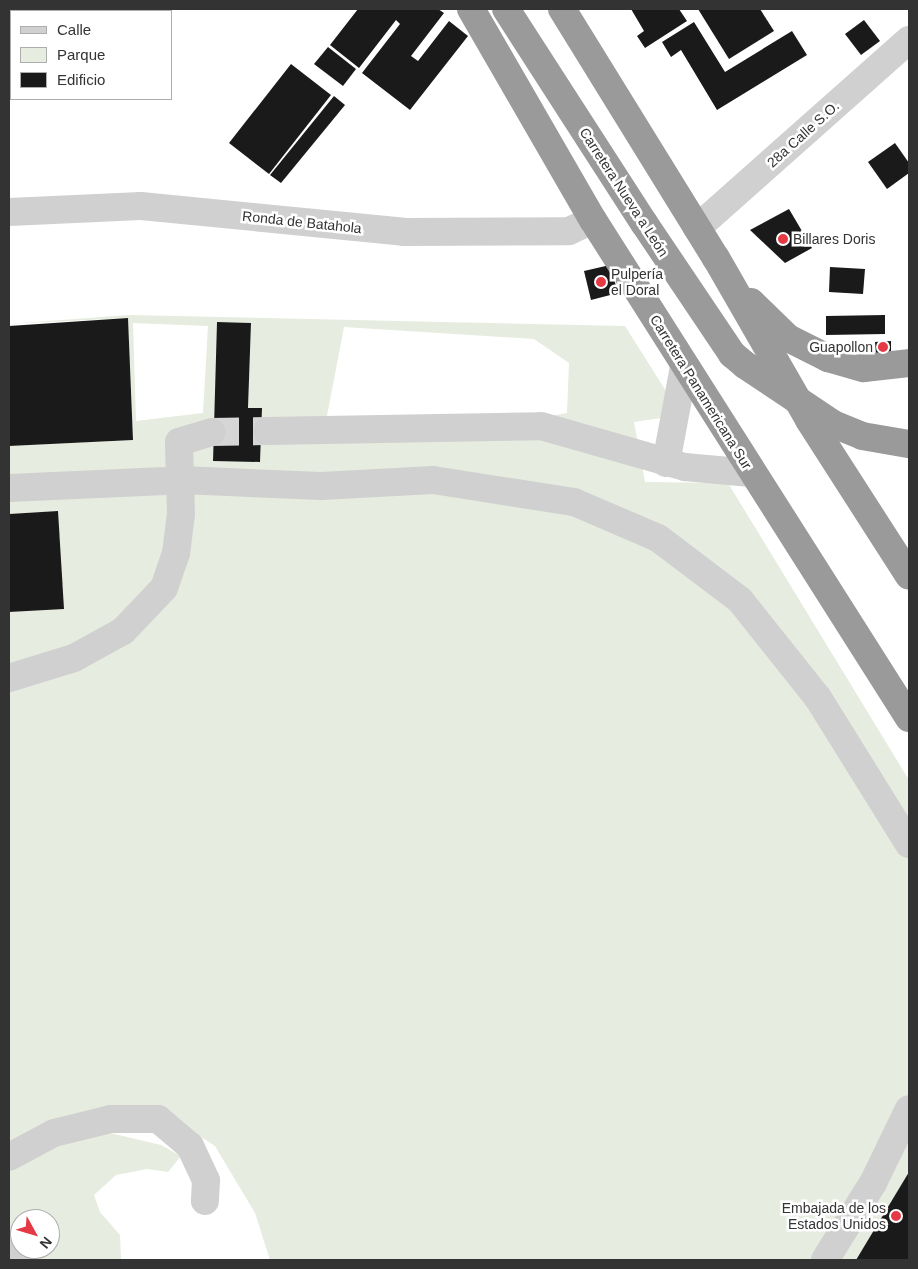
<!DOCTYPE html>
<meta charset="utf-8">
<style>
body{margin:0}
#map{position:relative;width:918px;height:1269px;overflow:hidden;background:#fff;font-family:Arial,sans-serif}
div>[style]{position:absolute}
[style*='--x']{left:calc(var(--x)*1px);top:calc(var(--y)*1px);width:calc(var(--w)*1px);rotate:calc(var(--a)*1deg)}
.green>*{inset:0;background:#e6ecdf}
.building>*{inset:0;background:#1a1a1a}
.minor-tunnel>*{height:28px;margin-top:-14px;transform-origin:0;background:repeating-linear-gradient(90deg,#d6d6d6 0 28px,transparent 0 42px)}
.minor>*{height:28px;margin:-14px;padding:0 14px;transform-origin:14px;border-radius:14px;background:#d0d0d0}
.highway>*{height:28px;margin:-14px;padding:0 14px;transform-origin:14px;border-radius:14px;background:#9a9a9a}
.highway-bridge>*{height:28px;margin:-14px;padding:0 14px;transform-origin:14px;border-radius:14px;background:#9a9a9a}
.dots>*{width:14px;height:14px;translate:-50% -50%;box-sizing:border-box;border:2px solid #fff;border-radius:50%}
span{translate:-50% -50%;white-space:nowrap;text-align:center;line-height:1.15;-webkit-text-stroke:5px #fff;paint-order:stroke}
.street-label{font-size:14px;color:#333}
.poi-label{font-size:14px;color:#333}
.left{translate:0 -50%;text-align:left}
.right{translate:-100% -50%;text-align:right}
.frame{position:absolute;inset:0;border:10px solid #333;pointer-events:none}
.legend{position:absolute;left:10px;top:10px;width:162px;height:90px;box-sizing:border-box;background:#fff;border:1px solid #adadad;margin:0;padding:6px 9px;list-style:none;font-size:15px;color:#333}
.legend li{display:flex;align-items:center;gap:10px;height:25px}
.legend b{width:25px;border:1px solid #adadad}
.north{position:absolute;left:10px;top:1209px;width:50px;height:50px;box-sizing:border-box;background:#fff;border:1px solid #adadad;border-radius:50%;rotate:129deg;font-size:14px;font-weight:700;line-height:20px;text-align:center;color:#333}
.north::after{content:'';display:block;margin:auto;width:18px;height:22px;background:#e63946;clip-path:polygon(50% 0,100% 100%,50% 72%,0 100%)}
</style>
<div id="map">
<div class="green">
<i style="clip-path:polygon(evenodd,128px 315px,625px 326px,681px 415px,634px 422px,645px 482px,728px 483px,909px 780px,909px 1172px,856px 1260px,270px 1260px,255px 1213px,215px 1146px,163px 1112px,11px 1155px,46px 1153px,66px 1142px,106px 1132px,161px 1145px,181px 1156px,168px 1172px,147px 1169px,116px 1175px,94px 1195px,100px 1212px,120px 1235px,121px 1260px,9px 1260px,9px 612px,63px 608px,58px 511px,9px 514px,9px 446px,133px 440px,128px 318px,9px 324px,128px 315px,218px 322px,251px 323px,248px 408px,261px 408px,260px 462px,213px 461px,218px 322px,128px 315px,133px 323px,208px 326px,203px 413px,136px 421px,133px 323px,128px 315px,344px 327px,534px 339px,569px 363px,567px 413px,534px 419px,326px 421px,344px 327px,128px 315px,20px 1219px,50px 1219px,50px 1249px,20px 1249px,20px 1219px)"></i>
</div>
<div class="building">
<i style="clip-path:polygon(358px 9px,438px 9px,444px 13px,411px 56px,418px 61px,449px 21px,468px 36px,410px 110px,362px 73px,400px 24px,396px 20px,359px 68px,330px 45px)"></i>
<i style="clip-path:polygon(631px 9px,679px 9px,687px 21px,645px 48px,637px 36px,644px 31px)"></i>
<i style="clip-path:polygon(698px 9px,760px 9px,774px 31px,729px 59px)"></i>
<i style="clip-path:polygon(864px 20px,880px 41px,861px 55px,845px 34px)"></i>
<i style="clip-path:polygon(694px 22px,725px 72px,792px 31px,807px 55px,717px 110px,681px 50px,671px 57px,662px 42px)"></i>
<i style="clip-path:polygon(328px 47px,356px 69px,343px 86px,314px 64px)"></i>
<i style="clip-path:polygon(291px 64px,331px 95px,269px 174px,229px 143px)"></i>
<i style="clip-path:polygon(334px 96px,345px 105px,281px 183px,270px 175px)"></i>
<i style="clip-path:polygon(895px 143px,909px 163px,909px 173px,887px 189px,868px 162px)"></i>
<i style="clip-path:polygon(789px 209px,812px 248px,785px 263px,750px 230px)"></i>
<i style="clip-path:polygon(610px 265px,618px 293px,591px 300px,584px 271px)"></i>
<i style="clip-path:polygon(830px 267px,865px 269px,863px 294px,829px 292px)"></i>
<i style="clip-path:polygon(885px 315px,885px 334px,826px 335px,826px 316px)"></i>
<i style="clip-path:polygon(128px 318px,133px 440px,9px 446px,9px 326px)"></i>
<i style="clip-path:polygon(217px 322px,251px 323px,248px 408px,262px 408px,260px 462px,213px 461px)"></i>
<i style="clip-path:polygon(891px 341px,891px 353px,876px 354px,875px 342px)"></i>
<i style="clip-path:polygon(58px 511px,64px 609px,9px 612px,9px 514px)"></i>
<i style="clip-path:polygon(909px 1172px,909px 1260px,856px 1260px)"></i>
</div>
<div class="minor-tunnel">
<i style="--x:211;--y:432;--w:56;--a:-1"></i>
</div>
<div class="minor">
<i style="--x:9;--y:212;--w:132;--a:-2.6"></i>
<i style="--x:141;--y:206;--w:264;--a:5.6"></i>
<i style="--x:404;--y:232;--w:165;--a:-0.3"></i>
<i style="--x:569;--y:231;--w:26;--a:-25"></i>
<i style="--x:697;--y:228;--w:283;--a:-41.6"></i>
<i style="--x:267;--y:431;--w:274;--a:-1"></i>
<i style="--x:541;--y:426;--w:150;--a:15.9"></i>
<i style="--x:685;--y:467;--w:66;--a:5.2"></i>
<i style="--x:666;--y:463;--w:98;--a:-79.4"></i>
<i style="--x:9;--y:488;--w:173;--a:-2.6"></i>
<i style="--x:182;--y:480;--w:139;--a:2.5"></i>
<i style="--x:321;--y:486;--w:112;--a:-3.1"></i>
<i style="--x:433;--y:480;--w:143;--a:8.9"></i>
<i style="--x:574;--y:502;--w:91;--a:23.2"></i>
<i style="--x:658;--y:538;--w:103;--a:37.1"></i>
<i style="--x:740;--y:600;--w:125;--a:51.5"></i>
<i style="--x:818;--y:698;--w:172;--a:58.1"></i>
<i style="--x:9;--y:678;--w:68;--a:-17.1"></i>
<i style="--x:74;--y:658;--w:56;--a:-28.9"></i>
<i style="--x:123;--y:631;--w:59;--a:-46.4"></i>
<i style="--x:164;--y:588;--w:36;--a:-71"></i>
<i style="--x:176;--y:554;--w:39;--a:-83"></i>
<i style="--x:181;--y:515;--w:73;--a:-91.6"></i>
<i style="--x:179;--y:442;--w:34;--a:-17"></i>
<i style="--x:9;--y:1157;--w:51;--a:-28.1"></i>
<i style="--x:54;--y:1133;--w:59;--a:-13.8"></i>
<i style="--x:111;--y:1119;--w:47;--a:0"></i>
<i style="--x:158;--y:1119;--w:42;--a:40.2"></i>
<i style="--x:190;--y:1146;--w:38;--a:65"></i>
<i style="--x:206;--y:1180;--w:21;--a:93"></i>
<i style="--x:9;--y:1244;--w:18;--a:63"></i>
<i style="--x:825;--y:1260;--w:91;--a:-58.1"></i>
<i style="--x:873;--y:1183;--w:82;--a:-64.1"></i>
</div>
<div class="highway">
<i style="--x:471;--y:9;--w:244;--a:60"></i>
<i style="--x:593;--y:220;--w:590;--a:57.6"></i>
<i style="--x:506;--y:9;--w:255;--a:57.2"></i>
<i style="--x:562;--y:9;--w:293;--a:58.3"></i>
<i style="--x:716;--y:258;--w:187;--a:60.1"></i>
<i style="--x:809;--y:420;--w:185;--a:57.3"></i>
<i style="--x:751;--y:302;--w:52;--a:44.2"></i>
<i style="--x:788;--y:338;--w:45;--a:26.6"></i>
<i style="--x:828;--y:358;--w:37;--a:16"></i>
<i style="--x:864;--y:368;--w:45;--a:-6.3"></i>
</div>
<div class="highway-bridge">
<i style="--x:644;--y:223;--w:158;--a:56.1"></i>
<i style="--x:732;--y:354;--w:17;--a:40"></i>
<i style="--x:745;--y:365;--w:106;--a:33.8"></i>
<i style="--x:833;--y:424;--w:31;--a:22"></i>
<i style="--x:862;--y:436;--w:48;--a:9.7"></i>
</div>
<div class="dots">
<i style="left:783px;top:239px;background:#e63946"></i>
<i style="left:601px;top:282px;background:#e63946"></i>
<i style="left:883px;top:347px;background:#e63946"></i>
<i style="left:896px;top:1216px;background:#e63946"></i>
</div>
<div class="street-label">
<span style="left:803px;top:134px;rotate:-42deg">28a Calle S.O.</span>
<span style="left:624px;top:192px;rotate:57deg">Carretera Nueva a León</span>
<span style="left:302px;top:222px;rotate:6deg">Ronda de Batahola</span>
<span style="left:701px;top:392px;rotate:58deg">Carretera Panamericana Sur</span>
</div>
<div class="poi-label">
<span class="left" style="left:793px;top:239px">Billares Doris</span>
<span class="left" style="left:611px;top:282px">Pulpería<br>el Doral</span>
<span class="right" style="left:873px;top:347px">Guapollon</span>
<span class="right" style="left:886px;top:1216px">Embajada de los<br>Estados Unidos</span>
</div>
<div class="frame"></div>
<ul class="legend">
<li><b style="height:6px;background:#d0d0d0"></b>Calle</li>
<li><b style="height:14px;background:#e6ecdf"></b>Parque</li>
<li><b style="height:14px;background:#1a1a1a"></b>Edificio</li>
</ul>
<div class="north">N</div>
</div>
